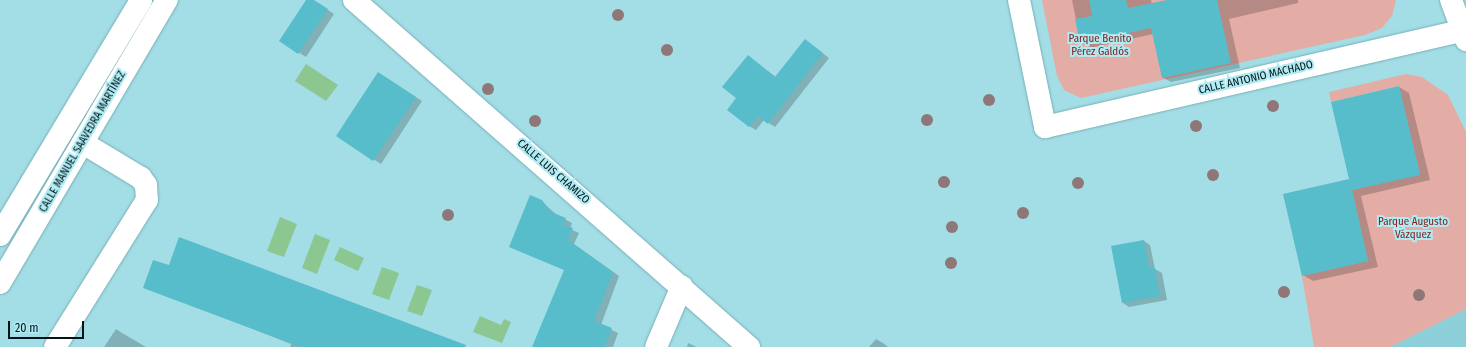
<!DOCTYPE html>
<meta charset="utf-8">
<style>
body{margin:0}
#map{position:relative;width:1466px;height:347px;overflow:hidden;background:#a3dde5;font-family:"Fira Sans Condensed",sans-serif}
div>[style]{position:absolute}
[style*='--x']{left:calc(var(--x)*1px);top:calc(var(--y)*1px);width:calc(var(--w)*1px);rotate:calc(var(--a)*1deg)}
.built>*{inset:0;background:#8dcfd9}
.green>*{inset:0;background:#e3ada6}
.water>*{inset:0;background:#8cc792}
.shadow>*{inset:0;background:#0003}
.building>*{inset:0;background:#57bdcb}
.roads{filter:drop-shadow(0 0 1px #76afb7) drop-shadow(0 0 1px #76afb7)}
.street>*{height:22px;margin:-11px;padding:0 11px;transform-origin:11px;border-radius:11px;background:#fff}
.secondary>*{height:22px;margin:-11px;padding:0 11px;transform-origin:11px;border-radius:11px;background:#fff}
.trees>*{width:12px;height:12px;margin:-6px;border-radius:50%;background:#8f7778}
span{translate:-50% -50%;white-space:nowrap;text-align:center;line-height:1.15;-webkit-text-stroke:4px #b0eaf2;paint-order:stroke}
.park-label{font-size:11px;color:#7f241f}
.street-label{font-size:11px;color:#011518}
.scale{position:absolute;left:8px;top:321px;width:76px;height:18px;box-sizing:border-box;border:2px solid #011518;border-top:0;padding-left:5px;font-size:12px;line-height:14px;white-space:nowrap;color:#011518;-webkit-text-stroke:3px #b0eaf2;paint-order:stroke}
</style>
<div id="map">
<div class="built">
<i style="clip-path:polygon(1466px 309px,1466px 347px,1390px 347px)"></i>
</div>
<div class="green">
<i style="clip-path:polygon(1042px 0,1396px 0,1392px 16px,1382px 28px,1365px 35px,1081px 98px,1064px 90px,1057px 76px)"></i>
<i style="clip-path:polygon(1406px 74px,1422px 77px,1448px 95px,1466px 132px,1466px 309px,1390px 347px,1314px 347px,1302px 276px,1368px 261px,1352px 190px,1420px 174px,1399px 86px,1331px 102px,1329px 92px)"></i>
</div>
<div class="water">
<i style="clip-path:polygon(306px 64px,338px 85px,326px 101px,295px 81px)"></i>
<i style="clip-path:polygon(280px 217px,297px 224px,284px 257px,267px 251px)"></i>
<i style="clip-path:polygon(315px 234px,330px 240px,317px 274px,302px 268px)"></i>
<i style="clip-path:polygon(340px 247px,364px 258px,358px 271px,334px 260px)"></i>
<i style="clip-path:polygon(382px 267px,399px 273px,389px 300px,372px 294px)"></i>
<i style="clip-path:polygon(417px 285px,432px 290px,422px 316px,407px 311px)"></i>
<i style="clip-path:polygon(480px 316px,501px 325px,504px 319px,511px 322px,502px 343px,473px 332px)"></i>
</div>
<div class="shadow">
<i style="clip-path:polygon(307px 0,313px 0,334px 14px,306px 57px,281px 41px)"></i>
<i style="clip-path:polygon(1072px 0,1151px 0,1152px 4px,1172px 0,1298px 0,1298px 3px,1229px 19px,1240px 68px,1171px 82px,1162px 77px,1153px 34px,1090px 48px,1081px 43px)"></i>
<i style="clip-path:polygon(805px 40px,829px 58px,775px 127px,764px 120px,756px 130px,749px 126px,738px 98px,748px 56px,776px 77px)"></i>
<i style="clip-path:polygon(385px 77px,422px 101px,381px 164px,337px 136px)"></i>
<i style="clip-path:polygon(1399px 87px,1409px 93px,1430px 180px,1361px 196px,1378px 267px,1313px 281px,1303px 275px)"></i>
<i style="clip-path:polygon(541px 201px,557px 215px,572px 223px,570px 229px,579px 233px,574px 244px,619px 276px,601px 325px,618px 333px,613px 347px,533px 347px,565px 270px,510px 247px)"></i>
<i style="clip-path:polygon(1144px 241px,1150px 245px,1155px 269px,1162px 273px,1167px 300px,1129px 307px,1123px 303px)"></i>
<i style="clip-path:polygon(215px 314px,463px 345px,466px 347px,290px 347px,291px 344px)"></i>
<i style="clip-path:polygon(116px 329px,122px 333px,146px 347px,104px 347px)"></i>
<i style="clip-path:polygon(876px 339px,883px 343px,888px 347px,869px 347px)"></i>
<i style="clip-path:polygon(688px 343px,697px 347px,687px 347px)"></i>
</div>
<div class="building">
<i style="clip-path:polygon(306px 0,314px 0,328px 9px,298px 54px,279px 41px)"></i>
<i style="clip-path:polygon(1089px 0,1126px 0,1128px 8px,1167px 0,1217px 0,1231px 63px,1162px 78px,1151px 28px,1080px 43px,1075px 19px,1092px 16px)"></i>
<i style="clip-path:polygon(805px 39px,823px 53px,768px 124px,758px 116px,749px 127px,727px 110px,736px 98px,722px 87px,748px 55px,775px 77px)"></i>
<i style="clip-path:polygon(378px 72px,416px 97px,373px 161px,336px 136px)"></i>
<i style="clip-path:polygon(1399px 86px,1420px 175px,1352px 190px,1368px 261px,1302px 276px,1283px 194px,1349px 179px,1331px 102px)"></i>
<i style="clip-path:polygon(530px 195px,542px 200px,551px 212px,566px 218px,563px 225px,573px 228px,568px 240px,613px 272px,594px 321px,612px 328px,605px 347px,532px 347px,564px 270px,509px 247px)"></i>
<i style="clip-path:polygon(179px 237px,466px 345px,465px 347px,301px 347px,143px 288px,153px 260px,169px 265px)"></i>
<i style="clip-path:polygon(1144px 240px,1149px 268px,1155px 268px,1160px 296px,1122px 303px,1111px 246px)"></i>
</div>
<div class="roads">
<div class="street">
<i style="--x:354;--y:0;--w:526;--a:41.3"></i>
<i style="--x:1019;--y:0;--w:130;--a:78.4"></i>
<i style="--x:1045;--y:127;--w:432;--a:-13"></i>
<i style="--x:1451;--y:0;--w:43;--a:69.4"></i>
<i style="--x:55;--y:347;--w:173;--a:-58"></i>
<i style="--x:147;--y:200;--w:15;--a:-94"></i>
<i style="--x:146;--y:185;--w:9;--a:-126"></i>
<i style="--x:141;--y:178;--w:68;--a:-148.9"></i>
<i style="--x:656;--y:347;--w:66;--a:-66.9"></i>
</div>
<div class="secondary">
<i style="--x:0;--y:235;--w:274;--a:-59"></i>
<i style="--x:0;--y:283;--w:329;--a:-59.5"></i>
</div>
</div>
<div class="trees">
<i style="left:618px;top:15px"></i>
<i style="left:667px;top:50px"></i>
<i style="left:488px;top:89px"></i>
<i style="left:989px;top:100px"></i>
<i style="left:1273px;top:106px"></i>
<i style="left:927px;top:120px"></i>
<i style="left:535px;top:121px"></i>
<i style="left:1196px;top:126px"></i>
<i style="left:1213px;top:175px"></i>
<i style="left:944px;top:182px"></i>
<i style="left:1078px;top:183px"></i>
<i style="left:1023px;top:213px"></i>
<i style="left:448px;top:215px"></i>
<i style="left:952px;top:227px"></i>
<i style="left:951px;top:263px"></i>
<i style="left:1284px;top:292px"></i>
<i style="left:1419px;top:295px"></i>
</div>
<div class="park-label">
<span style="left:1100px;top:46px">Parque Benito<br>Pérez Galdós</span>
<span style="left:1413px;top:229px">Parque Augusto<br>Vázquez</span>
</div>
<div class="street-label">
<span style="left:1256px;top:78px;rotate:-13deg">CALLE ANTONIO MACHADO</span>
<span style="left:83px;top:142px;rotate:-60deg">CALLE MANUEL SAAVEDRA MARTÍNEZ</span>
<span style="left:553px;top:172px;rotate:41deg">CALLE LUIS CHAMIZO</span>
</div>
<div class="scale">20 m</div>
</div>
